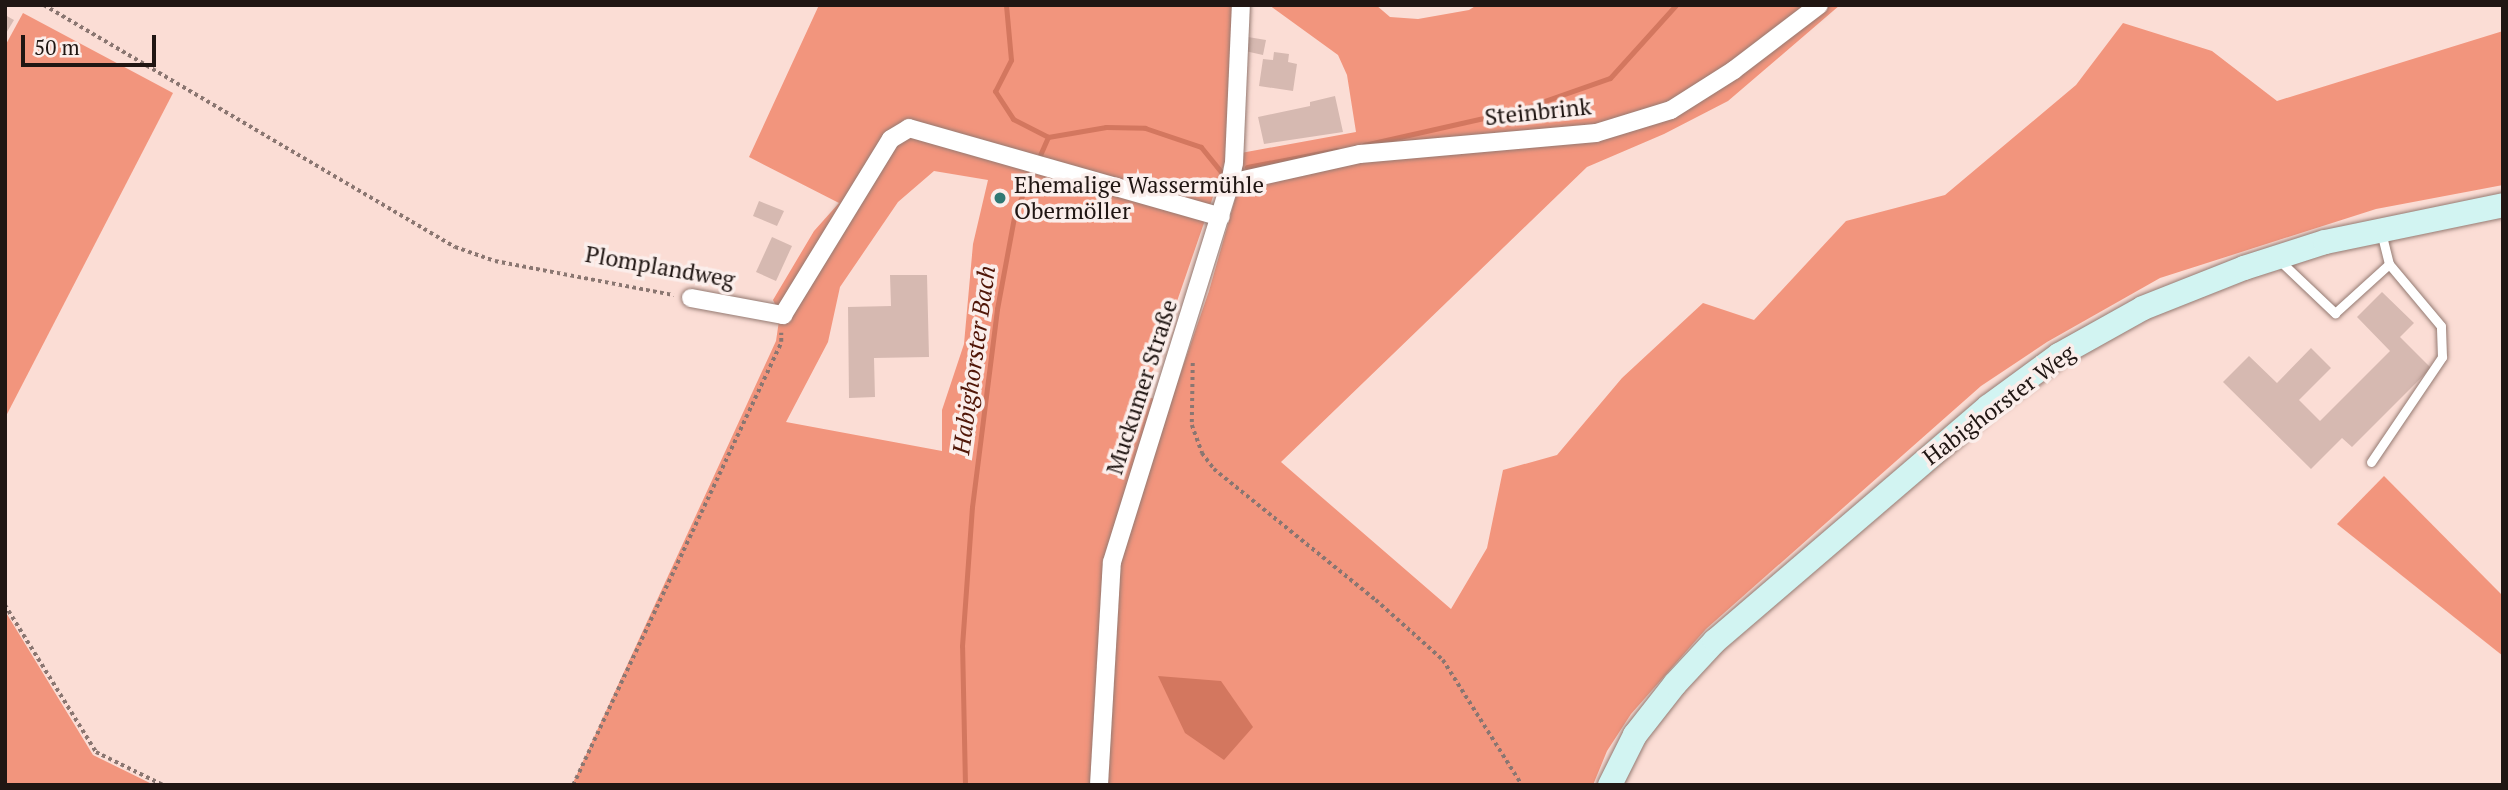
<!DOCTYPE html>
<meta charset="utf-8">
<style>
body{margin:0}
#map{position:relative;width:2508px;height:790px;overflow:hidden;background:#fbddd5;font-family:"PT Serif",serif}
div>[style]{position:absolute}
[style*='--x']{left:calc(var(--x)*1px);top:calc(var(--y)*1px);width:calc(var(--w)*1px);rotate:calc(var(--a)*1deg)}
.green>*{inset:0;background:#f2957d}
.water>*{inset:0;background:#d3775f}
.stream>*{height:5px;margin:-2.5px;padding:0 2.5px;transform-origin:2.5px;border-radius:2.5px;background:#d3775f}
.building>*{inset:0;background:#d6b9b1}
.path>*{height:3.5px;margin-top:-1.75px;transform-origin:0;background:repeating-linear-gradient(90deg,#8a7671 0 3.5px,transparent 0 7px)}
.roads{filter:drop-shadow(0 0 2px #947a72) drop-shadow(0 0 2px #947a72)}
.lane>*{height:9px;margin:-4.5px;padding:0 4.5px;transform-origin:4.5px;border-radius:4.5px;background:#fff}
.street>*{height:18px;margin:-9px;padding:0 9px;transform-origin:9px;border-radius:9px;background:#fff}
.secondary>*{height:24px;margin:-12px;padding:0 12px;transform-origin:12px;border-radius:12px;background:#d2f4f2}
.dots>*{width:19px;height:19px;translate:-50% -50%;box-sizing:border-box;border:4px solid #fbeeeb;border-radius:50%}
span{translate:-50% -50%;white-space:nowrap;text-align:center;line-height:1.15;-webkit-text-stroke:7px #fbeeeb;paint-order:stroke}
.street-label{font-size:23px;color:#201613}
.poi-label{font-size:23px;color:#201613}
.left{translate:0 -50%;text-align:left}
.water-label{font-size:24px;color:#501607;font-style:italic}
.frame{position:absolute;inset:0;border:7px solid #201613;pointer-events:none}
.scale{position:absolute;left:21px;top:35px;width:135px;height:32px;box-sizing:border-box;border:4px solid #201613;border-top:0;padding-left:9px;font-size:21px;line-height:24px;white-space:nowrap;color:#201613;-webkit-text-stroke:5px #fbeeeb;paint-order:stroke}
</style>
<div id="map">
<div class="green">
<i style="clip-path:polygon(evenodd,819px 5px,1233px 5px,1225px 162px,1144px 397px,1171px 401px,1209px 291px,1238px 189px,1241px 153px,1356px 132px,1347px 75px,1338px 55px,1269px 5px,1376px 5px,1390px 17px,1418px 19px,1469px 10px,1477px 5px,1840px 5px,1728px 101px,1664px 134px,1587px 167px,1281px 462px,1451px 609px,1487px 548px,1503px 470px,1557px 455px,1622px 378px,1703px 303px,1754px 320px,1846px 221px,1945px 195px,2076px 85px,2123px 23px,2212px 51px,2277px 101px,2503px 31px,2503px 185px,2376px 209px,2160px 278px,2047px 342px,1981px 386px,1706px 629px,1631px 714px,1607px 751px,1593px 785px,572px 785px,776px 341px,780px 314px,773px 300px,814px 231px,839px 203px,749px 157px,819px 5px,934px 171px,988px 180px,973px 244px,964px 344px,942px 410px,942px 451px,786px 422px,828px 342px,840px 287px,898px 202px,934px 171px)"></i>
<i style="clip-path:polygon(23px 13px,173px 93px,5px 418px,5px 46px)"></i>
<i style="clip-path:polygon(2384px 476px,2503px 596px,2503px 656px,2337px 524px)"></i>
<i style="clip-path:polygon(5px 611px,93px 755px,154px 785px,5px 785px)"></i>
</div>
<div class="water">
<i style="clip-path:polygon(1158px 676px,1221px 681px,1253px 727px,1224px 760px,1185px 733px)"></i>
</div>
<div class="stream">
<i style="--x:1006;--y:5;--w:55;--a:84.8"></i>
<i style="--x:1011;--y:60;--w:35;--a:117"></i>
<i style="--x:995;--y:91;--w:33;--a:57"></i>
<i style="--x:1013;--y:119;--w:39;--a:27"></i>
<i style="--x:1364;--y:145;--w:159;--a:-12.7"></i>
<i style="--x:1519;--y:110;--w:96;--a:-19.4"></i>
<i style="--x:1610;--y:78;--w:98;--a:-47.9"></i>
<i style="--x:1247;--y:167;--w:92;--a:-10.7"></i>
<i style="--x:965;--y:785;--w:139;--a:-91.2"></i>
<i style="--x:962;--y:646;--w:139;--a:-85.9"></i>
<i style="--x:972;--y:507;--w:200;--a:-82.8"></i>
<i style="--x:997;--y:309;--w:99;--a:-79.5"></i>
<i style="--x:1015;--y:212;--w:82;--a:-66.3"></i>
<i style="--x:1048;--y:137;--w:59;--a:-9.8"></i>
<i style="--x:1106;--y:127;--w:39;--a:1"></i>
<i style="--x:1145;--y:128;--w:59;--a:18.7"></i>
<i style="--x:1201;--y:147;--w:32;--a:51"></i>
</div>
<div class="building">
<i style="clip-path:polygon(5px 15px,14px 20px,5px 35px)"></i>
<i style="clip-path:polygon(1248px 37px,1266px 40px,1263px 55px,1245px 51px)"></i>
<i style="clip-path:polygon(1274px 52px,1289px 54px,1288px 62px,1297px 64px,1293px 91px,1259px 86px,1263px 59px,1273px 60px)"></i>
<i style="clip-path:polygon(1335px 96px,1343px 132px,1264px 144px,1258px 117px,1310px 106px,1310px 102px)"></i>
<i style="clip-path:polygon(759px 201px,784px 211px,777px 226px,753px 216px)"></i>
<i style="clip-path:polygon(772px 237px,792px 246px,776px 281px,756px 272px)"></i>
<i style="clip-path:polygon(890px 275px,927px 275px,929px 357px,874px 358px,875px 397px,849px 398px,848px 307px,891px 306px)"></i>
<i style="clip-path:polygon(2382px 292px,2414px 323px,2400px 337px,2431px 368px,2352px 447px,2342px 438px,2311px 469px,2223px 382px,2249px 356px,2277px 383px,2311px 348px,2331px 368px,2299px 400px,2320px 421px,2390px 351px,2357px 317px)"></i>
</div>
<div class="path">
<i style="--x:44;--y:5;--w:477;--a:30.5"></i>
<i style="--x:455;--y:247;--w:42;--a:19.3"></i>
<i style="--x:495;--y:261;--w:182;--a:10.8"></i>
<i style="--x:1193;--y:363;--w:62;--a:90.9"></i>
<i style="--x:1192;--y:425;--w:30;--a:70"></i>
<i style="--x:1202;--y:453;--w:20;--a:53"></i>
<i style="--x:1214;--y:469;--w:208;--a:39"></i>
<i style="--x:1376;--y:600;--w:90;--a:41.8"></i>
<i style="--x:1443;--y:660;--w:148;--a:57.7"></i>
<i style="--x:5;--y:605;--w:173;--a:58.2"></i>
<i style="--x:96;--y:752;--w:75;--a:26.2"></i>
<i style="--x:573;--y:785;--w:489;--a:-64.8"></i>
<i style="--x:781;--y:342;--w:9;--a:-90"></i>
</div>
<div class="roads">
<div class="lane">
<i style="--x:2278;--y:259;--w:79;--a:43.5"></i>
<i style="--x:2335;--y:313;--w:73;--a:-42.2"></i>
<i style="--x:2371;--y:462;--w:127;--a:-55.9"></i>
<i style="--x:2442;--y:357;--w:31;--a:-92"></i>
<i style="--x:2441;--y:326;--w:81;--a:-130"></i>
<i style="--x:2389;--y:264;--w:33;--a:-104"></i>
</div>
<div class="street">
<i style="--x:1230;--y:183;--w:133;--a:-12.6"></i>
<i style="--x:1360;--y:154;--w:237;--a:-5.1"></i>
<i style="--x:1596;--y:133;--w:78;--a:-17"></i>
<i style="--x:1671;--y:110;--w:75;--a:-32.4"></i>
<i style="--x:1734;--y:70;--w:107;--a:-37.4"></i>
<i style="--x:691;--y:298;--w:94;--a:10.5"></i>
<i style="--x:783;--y:315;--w:206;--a:-58.5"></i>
<i style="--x:891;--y:139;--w:21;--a:-31"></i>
<i style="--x:909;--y:128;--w:324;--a:15.9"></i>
<i style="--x:1099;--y:785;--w:223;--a:-86.7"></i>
<i style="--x:1112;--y:562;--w:397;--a:-72.7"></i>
<i style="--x:1230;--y:183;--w:20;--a:-79"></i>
<i style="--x:1234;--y:163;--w:158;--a:-87.5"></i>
</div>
<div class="secondary">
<i style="--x:1610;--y:785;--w:56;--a:-63.4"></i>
<i style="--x:1635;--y:735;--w:65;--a:-51.9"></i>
<i style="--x:1675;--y:684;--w:59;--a:-47.1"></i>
<i style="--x:1715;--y:641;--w:360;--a:-40.6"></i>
<i style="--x:1988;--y:407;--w:88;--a:-36.2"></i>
<i style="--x:2059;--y:355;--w:96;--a:-29.2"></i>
<i style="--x:2143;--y:308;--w:109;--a:-21.6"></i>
<i style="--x:2244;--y:268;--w:85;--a:-17.8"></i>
<i style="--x:2325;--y:242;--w:182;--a:-11.7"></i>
</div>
</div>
<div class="dots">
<i style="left:1000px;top:198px;background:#307974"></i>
</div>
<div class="street-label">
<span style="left:1538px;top:112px;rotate:-6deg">Steinbrink</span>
<span style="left:660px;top:267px;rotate:10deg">Plomplandweg</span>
<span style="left:1142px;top:387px;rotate:-72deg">Muckumer Straße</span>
<span style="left:1999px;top:405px;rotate:-37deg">Habighorster Weg</span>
</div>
<div class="poi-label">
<span class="left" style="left:1014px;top:198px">Ehemalige Wassermühle<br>Obermöller</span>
</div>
<div class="water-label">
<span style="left:974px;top:360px;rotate:-82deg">Habighorster Bach</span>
</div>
<div class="frame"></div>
<div class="scale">50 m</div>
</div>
